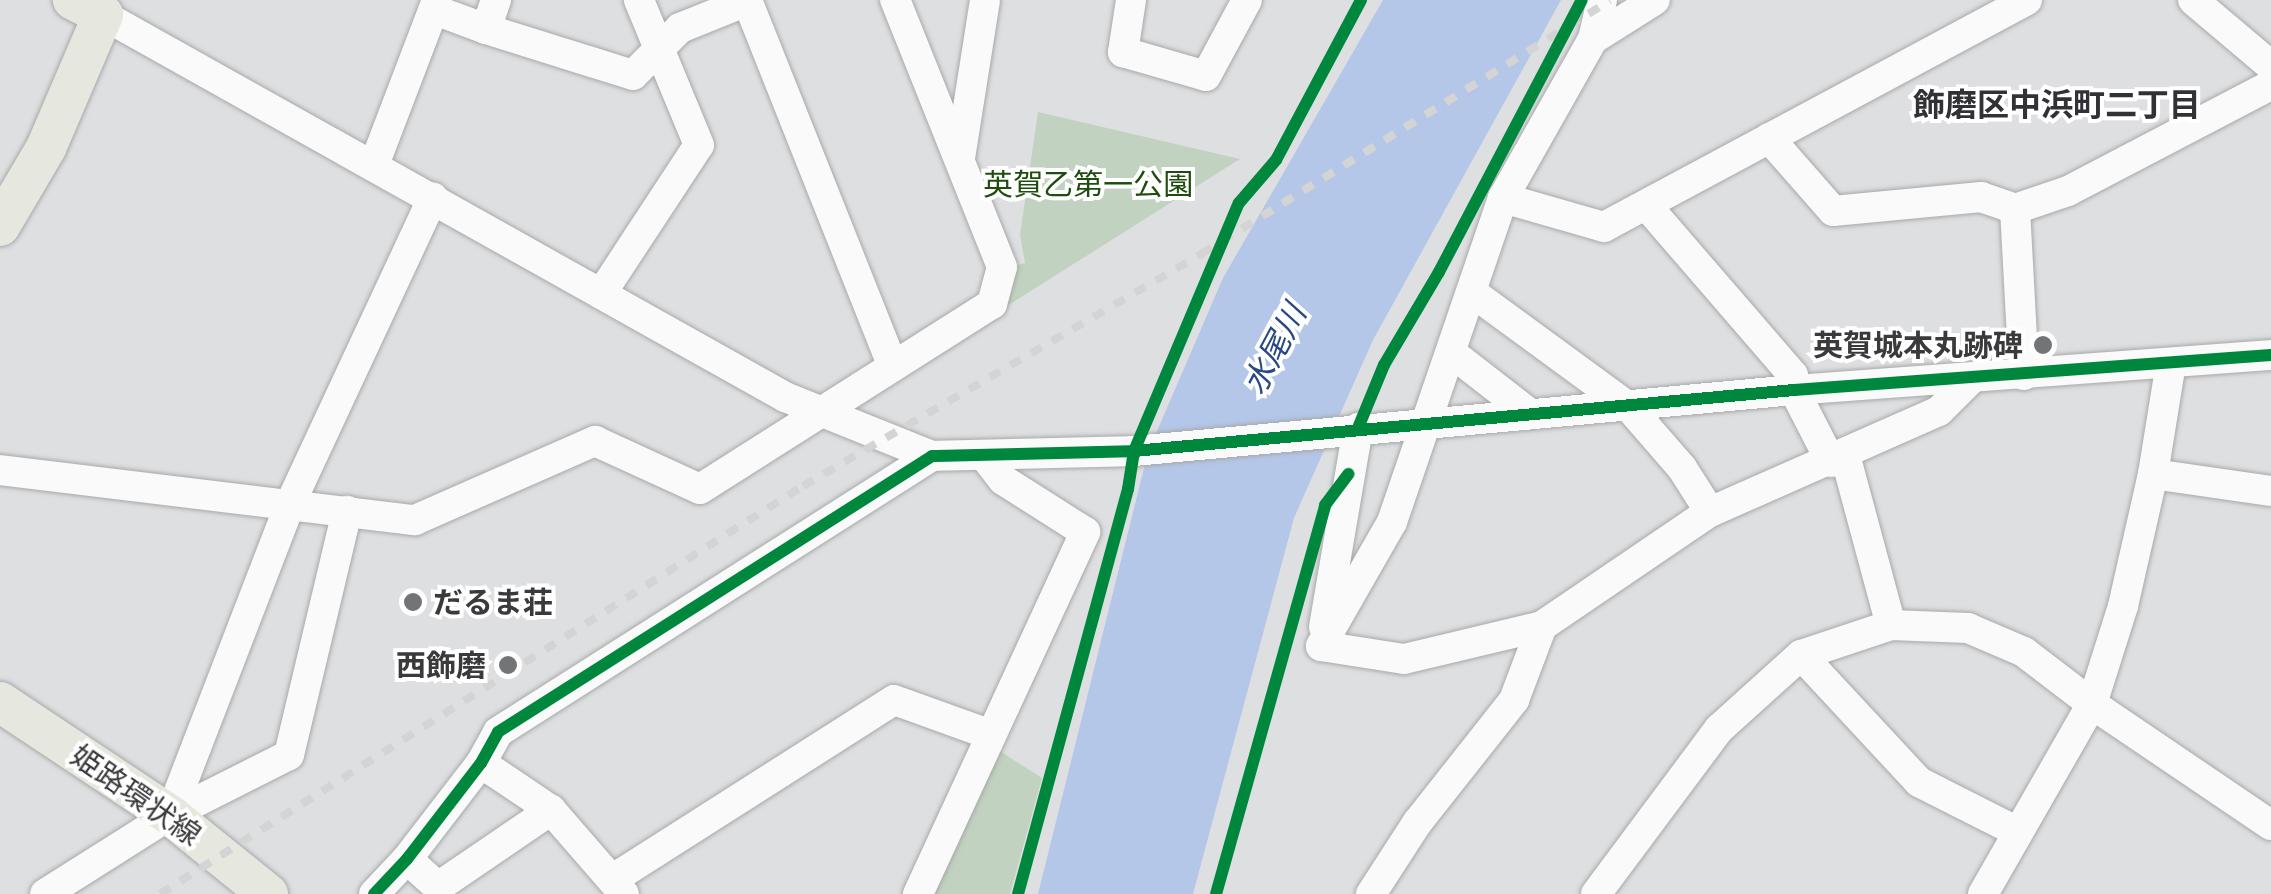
<!DOCTYPE html>
<meta charset="utf-8">
<style>
body{margin:0}
#map{position:relative;width:2271px;height:894px;overflow:hidden;background:#dedfe1;font-family:Quicksand,"Noto Sans JP",sans-serif}
div>[style]{position:absolute}
[style*='--x']{left:calc(var(--x)*1px);top:calc(var(--y)*1px);width:calc(var(--w)*1px);rotate:calc(var(--a)*1deg)}
.green>*{inset:0;background:#c2d2c0}
.water>*{inset:0;background:#b4c7e9}
.roads{filter:drop-shadow(0 0 2px #a8a9aa) drop-shadow(0 0 2px #a8a9aa)}
.minor>*{height:30px;margin:-15px;padding:0 15px;transform-origin:15px;border-radius:15px;background:#fafafa}
.major>*{height:40px;margin:-20px;padding:0 20px;transform-origin:20px;border-radius:20px;background:#e6e8df}
.rail>*{height:8px;margin-top:-4px;transform-origin:0;background:repeating-linear-gradient(90deg,#d4d4d4 0 12px,transparent 0 24px)}
.cycleway>*{height:12px;margin:-6px;padding:0 6px;transform-origin:6px;border-radius:6px;background:#00873e}
.dots>*{width:28px;height:28px;translate:-50% -50%;box-sizing:border-box;border:5px solid #fff;border-radius:50%}
span{translate:-50% -50%;white-space:nowrap;text-align:center;line-height:1.15;-webkit-text-stroke:8px #fff;paint-order:stroke}
.park-label{font-size:30px;color:#1f4d0f}
.poi-label{font-size:30px;color:#3a3a3c;font-weight:700}
.right{translate:-100% -50%;text-align:right}
.left{translate:0 -50%;text-align:left}
.street-label{font-size:30px;color:#3a3a3c}
.neighbourhood-label{font-size:32px;color:#323236;font-weight:700}
.water-label{font-size:32px;color:#2a4983;font-style:italic}
</style>
<div id="map">
<div class="green">
<i style="clip-path:polygon(1038px 112px,1240px 159px,1007px 306px,1011px 267px,1025px 263px,1020px 235px)"></i>
<i style="clip-path:polygon(995px 748px,1042px 778px,1010px 894px,932px 894px)"></i>
</div>
<div class="water">
<i style="clip-path:polygon(1383px 0,1561px 0,1373px 340px,1294px 518px,1193px 894px,1038px 894px,1148px 452px,1223px 278px)"></i>
</div>
<div class="roads">
<div class="minor">
<i style="--x:747;--y:0;--w:392;--a:68.3"></i>
<i style="--x:1131;--y:0;--w:53;--a:98.7"></i>
<i style="--x:1123;--y:52;--w:86;--a:16.1"></i>
<i style="--x:1206;--y:76;--w:86;--a:-61.7"></i>
<i style="--x:2193;--y:0;--w:102;--a:40.2"></i>
<i style="--x:435;--y:10;--w:54;--a:20.4"></i>
<i style="--x:486;--y:29;--w:31;--a:-71"></i>
<i style="--x:103;--y:15;--w:782;--a:29.25"></i>
<i style="--x:785;--y:397;--w:158;--a:21.9"></i>
<i style="--x:486;--y:29;--w:154;--a:17.4"></i>
<i style="--x:633;--y:75;--w:66;--a:-45"></i>
<i style="--x:680;--y:28;--w:72;--a:-21.9"></i>
<i style="--x:1593;--y:39;--w:73;--a:-32.2"></i>
<i style="--x:1769;--y:138;--w:97;--a:48.8"></i>
<i style="--x:1833;--y:211;--w:149;--a:-5.4"></i>
<i style="--x:1981;--y:197;--w:36;--a:19"></i>
<i style="--x:960;--y:158;--w:160;--a:-81"></i>
<i style="--x:374;--y:165;--w:177;--a:-69.1"></i>
<i style="--x:1503;--y:198;--w:105;--a:16"></i>
<i style="--x:1604;--y:227;--w:480;--a:-28.2"></i>
<i style="--x:1647;--y:206;--w:223;--a:49.2"></i>
<i style="--x:1793;--y:375;--w:15;--a:86"></i>
<i style="--x:1794;--y:390;--w:81;--a:62.8"></i>
<i style="--x:1473;--y:293;--w:193;--a:36.2"></i>
<i style="--x:1629;--y:407;--w:81;--a:49"></i>
<i style="--x:1682;--y:468;--w:52;--a:57.5"></i>
<i style="--x:601;--y:294;--w:178;--a:-56.7"></i>
<i style="--x:699;--y:145;--w:157;--a:-112.5"></i>
<i style="--x:1453;--y:354;--w:98;--a:37.9"></i>
<i style="--x:2024;--y:375;--w:166;--a:-93.1"></i>
<i style="--x:2015;--y:209;--w:56;--a:-18.8"></i>
<i style="--x:2068;--y:191;--w:229;--a:-27.6"></i>
<i style="--x:1845;--y:455;--w:176;--a:74.9"></i>
<i style="--x:0;--y:470;--w:418;--a:6.9"></i>
<i style="--x:415;--y:520;--w:197;--a:-23.7"></i>
<i style="--x:595;--y:441;--w:115;--a:24.6"></i>
<i style="--x:700;--y:489;--w:346;--a:-32.4"></i>
<i style="--x:992;--y:304;--w:38;--a:-75"></i>
<i style="--x:1002;--y:267;--w:288;--a:-111.8"></i>
<i style="--x:2153;--y:474;--w:119;--a:8.2"></i>
<i style="--x:1324;--y:627;--w:202;--a:-80.3"></i>
<i style="--x:1321;--y:646;--w:84;--a:8.9"></i>
<i style="--x:1404;--y:659;--w:142;--a:-13.4"></i>
<i style="--x:1542;--y:626;--w:203;--a:-34.2"></i>
<i style="--x:1710;--y:512;--w:250;--a:-23.8"></i>
<i style="--x:1939;--y:411;--w:44;--a:-45"></i>
<i style="--x:1321;--y:646;--w:143;--a:-60.2"></i>
<i style="--x:1392;--y:522;--w:342;--a:-71.1"></i>
<i style="--x:1503;--y:198;--w:183;--a:-60.5"></i>
<i style="--x:1593;--y:39;--w:40;--a:-77"></i>
<i style="--x:1801;--y:655;--w:173;--a:47.1"></i>
<i style="--x:1919;--y:782;--w:111;--a:26.8"></i>
<i style="--x:481;--y:763;--w:84;--a:33.9"></i>
<i style="--x:551;--y:810;--w:111;--a:49"></i>
<i style="--x:170;--y:815;--w:336;--a:-68.9"></i>
<i style="--x:291;--y:502;--w:336;--a:-65"></i>
<i style="--x:407;--y:859;--w:42;--a:42.1"></i>
<i style="--x:438;--y:887;--w:137;--a:-34.3"></i>
<i style="--x:613;--y:879;--w:333;--a:-32.5"></i>
<i style="--x:894;--y:700;--w:103;--a:19.8"></i>
<i style="--x:45;--y:894;--w:148;--a:-32.3"></i>
<i style="--x:170;--y:815;--w:133;--a:-26.8"></i>
<i style="--x:289;--y:755;--w:251;--a:-76.6"></i>
<i style="--x:374;--y:894;--w:48;--a:-46.7"></i>
<i style="--x:407;--y:859;--w:121;--a:-52.4"></i>
<i style="--x:481;--y:763;--w:35;--a:-61"></i>
<i style="--x:498;--y:732;--w:514;--a:-32.45"></i>
<i style="--x:932;--y:456;--w:202;--a:-1.4"></i>
<i style="--x:1134;--y:451;--w:663;--a:-5.28"></i>
<i style="--x:1794;--y:390;--w:478;--a:-4.2"></i>
<i style="--x:918;--y:894;--w:399;--a:-65.2"></i>
<i style="--x:1085;--y:532;--w:97;--a:-147.6"></i>
<i style="--x:1003;--y:480;--w:31;--a:-128"></i>
<i style="--x:1371;--y:894;--w:85;--a:-57.1"></i>
<i style="--x:1417;--y:823;--w:157;--a:-51.7"></i>
<i style="--x:1514;--y:700;--w:79;--a:-69.3"></i>
<i style="--x:1596;--y:894;--w:206;--a:-53.3"></i>
<i style="--x:1719;--y:729;--w:110;--a:-42.1"></i>
<i style="--x:1801;--y:655;--w:95;--a:-18.4"></i>
<i style="--x:1891;--y:625;--w:77;--a:2.2"></i>
<i style="--x:1968;--y:628;--w:61;--a:23.2"></i>
<i style="--x:2024;--y:652;--w:86;--a:37.4"></i>
<i style="--x:2092;--y:704;--w:216;--a:34.1"></i>
<i style="--x:1983;--y:894;--w:219;--a:-60.2"></i>
<i style="--x:2092;--y:704;--w:103;--a:-72.4"></i>
<i style="--x:2123;--y:606;--w:135;--a:-77.2"></i>
<i style="--x:2153;--y:474;--w:112;--a:-80.8"></i>
</div>
<div class="major">
<i style="--x:0;--y:226;--w:91;--a:-59.5"></i>
<i style="--x:46;--y:148;--w:145;--a:-66.8"></i>
<i style="--x:103;--y:15;--w:34;--a:-153"></i>
<i style="--x:0;--y:702;--w:204;--a:33.6"></i>
<i style="--x:170;--y:815;--w:126;--a:38.9"></i>
</div>
</div>
<div class="rail">
<i style="--x:160;--y:894;--w:762;--a:-32.4"></i>
<i style="--x:803;--y:486;--w:461;--a:-30.2"></i>
<i style="--x:1201;--y:254;--w:481;--a:-31.8"></i>
</div>
<div class="cycleway">
<i style="--x:1358;--y:428;--w:68;--a:-67.6"></i>
<i style="--x:1384;--y:365;--w:108;--a:-59.4"></i>
<i style="--x:1439;--y:272;--w:307;--a:-62.3"></i>
<i style="--x:374;--y:894;--w:48;--a:-46.7"></i>
<i style="--x:407;--y:859;--w:121;--a:-52.4"></i>
<i style="--x:481;--y:763;--w:35;--a:-61"></i>
<i style="--x:498;--y:732;--w:514;--a:-32.45"></i>
<i style="--x:932;--y:456;--w:202;--a:-1.4"></i>
<i style="--x:1134;--y:451;--w:663;--a:-5.28"></i>
<i style="--x:1794;--y:390;--w:478;--a:-4.2"></i>
<i style="--x:1018;--y:894;--w:420;--a:-74.8"></i>
<i style="--x:1128;--y:489;--w:38;--a:-81"></i>
<i style="--x:1134;--y:451;--w:269;--a:-67.1"></i>
<i style="--x:1239;--y:203;--w:57;--a:-49.3"></i>
<i style="--x:1276;--y:160;--w:181;--a:-62"></i>
<i style="--x:1216;--y:894;--w:404;--a:-74.3"></i>
<i style="--x:1325;--y:505;--w:39;--a:-53"></i>
</div>
<div class="dots">
<i style="left:2043px;top:345px;background:#737476"></i>
<i style="left:413px;top:602px;background:#737476"></i>
<i style="left:508px;top:665px;background:#737476"></i>
</div>
<div class="park-label">
<span style="left:1088px;top:184px">英賀乙第一公園</span>
</div>
<div class="poi-label">
<span class="right" style="left:2023px;top:345px">英賀城本丸跡碑</span>
<span class="left" style="left:433px;top:602px">だるま荘</span>
<span class="right" style="left:486px;top:665px">西飾磨</span>
</div>
<div class="street-label">
<span style="left:136px;top:795px;rotate:35deg">姫路環状線</span>
</div>
<div class="neighbourhood-label">
<span style="left:2057px;top:104px">飾磨区中浜町二丁目</span>
</div>
<div class="water-label">
<span style="left:1274px;top:349px;rotate:-62deg">水尾川</span>
</div>
</div>
